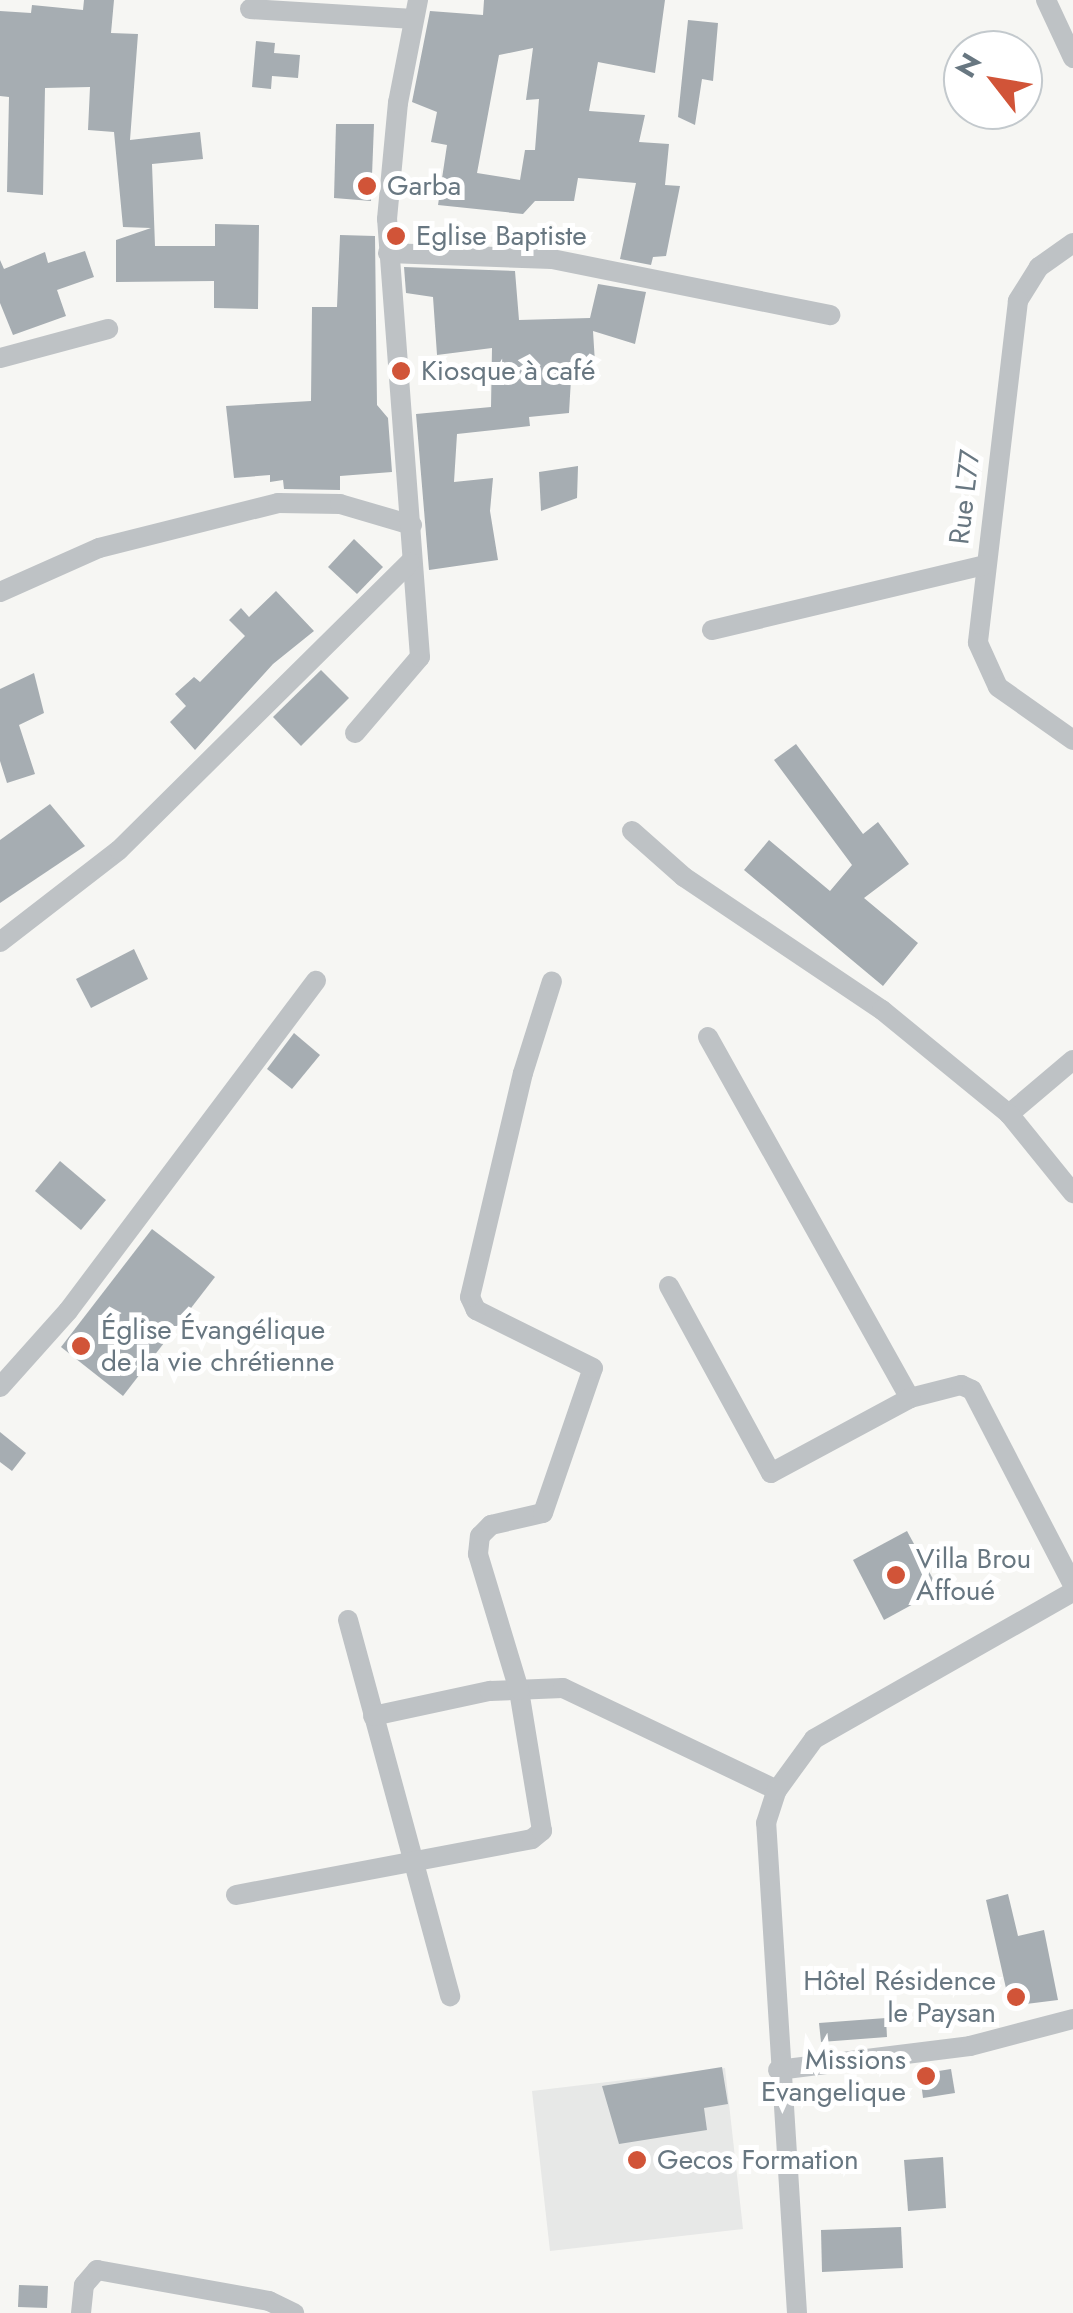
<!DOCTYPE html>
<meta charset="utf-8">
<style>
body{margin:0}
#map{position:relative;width:1073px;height:2313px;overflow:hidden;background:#f6f6f3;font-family:Jost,sans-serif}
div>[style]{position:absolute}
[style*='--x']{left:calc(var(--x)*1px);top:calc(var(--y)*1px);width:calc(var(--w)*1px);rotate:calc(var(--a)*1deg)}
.built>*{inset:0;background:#e7e8e7}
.building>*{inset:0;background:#a6adb2}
.street>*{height:20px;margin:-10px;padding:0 10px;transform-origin:10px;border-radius:10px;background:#bec2c5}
.dots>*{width:28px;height:28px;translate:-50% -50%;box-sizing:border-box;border:5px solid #fff;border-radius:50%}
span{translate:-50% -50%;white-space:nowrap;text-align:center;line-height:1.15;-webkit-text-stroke:10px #fff;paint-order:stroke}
.poi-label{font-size:28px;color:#687781}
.left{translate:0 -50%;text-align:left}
.right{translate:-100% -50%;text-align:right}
.street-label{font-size:28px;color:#687781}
.north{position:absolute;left:943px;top:30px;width:100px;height:100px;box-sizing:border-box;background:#fff;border:2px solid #c3c9cd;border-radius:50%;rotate:301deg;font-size:28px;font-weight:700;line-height:40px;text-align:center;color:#687781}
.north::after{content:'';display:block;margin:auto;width:35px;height:45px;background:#d15438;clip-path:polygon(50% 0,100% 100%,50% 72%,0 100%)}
</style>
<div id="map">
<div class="built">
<i style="clip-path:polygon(725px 2068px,743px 2229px,550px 2251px,532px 2091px)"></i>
</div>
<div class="building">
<i style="clip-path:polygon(84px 0,114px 0,111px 33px,138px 34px,130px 140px,200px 132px,203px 159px,152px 164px,155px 246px,215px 246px,215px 224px,259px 225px,258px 309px,214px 308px,214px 281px,116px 282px,116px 240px,151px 228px,123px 227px,114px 132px,88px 130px,90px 87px,45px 88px,43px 195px,7px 192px,9px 97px,0 96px,0 11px,31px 13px,32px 5px,83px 10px)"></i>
<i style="clip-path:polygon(evenodd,484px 0,665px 0,655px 73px,598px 62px,589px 111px,645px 115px,639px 142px,669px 144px,665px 185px,680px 186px,666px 256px,653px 257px,651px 265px,620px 259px,636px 183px,578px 178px,574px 201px,535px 201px,523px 214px,438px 205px,447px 145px,431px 142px,437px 112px,412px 102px,430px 11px,483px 15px,484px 0,533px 48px,526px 100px,539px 99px,535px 150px,525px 150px,520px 180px,477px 173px,499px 55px,533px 48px)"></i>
<i style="clip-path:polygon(688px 20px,718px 23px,713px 81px,702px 79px,695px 125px,678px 117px)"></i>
<i style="clip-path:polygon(256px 41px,275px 43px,274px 53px,300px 55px,298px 78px,272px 76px,271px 89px,252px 87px)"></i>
<i style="clip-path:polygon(336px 124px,374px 124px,371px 201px,334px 198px)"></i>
<i style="clip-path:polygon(340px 235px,375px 236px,377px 405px,388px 418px,392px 472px,340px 476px,340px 490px,284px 489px,283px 480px,270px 482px,270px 475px,234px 478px,226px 406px,311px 401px,312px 307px,337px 307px)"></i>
<i style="clip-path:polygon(85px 251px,94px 277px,57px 290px,66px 316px,13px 335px,0 303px,0 260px,4px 269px,45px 252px,48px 263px)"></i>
<i style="clip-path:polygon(404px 267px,515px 271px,519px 320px,590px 318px,598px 284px,646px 292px,635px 344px,593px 331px,596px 379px,571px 379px,569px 413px,529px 417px,530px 426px,457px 434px,454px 482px,493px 478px,490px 511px,498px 560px,429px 570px,416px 414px,491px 407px,492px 348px,437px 355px,433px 297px,406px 293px)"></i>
<i style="clip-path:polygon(578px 466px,577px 498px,541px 511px,539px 472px)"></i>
<i style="clip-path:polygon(354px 539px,383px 567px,357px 594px,328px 567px)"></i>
<i style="clip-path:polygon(276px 591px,314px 631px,273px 664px,195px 750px,170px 722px,186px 706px,175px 694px,194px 677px,200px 682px,245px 636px,229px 620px,241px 608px,249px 617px)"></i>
<i style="clip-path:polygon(321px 670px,349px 698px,301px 746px,273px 717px)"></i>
<i style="clip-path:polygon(34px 673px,44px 713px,19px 725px,35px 774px,7px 783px,0 761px,0 689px)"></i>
<i style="clip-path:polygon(796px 744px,863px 834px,878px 822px,909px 864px,864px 898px,918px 943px,883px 986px,744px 870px,769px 840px,830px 891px,852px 865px,774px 760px)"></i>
<i style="clip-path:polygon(50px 804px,85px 846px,0 903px,0 840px)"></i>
<i style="clip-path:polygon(134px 949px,148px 979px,91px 1008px,76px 979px)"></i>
<i style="clip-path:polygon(294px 1033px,320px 1055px,292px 1089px,267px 1069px)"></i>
<i style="clip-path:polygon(60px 1161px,106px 1200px,81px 1230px,35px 1191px)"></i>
<i style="clip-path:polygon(152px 1229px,215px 1277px,123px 1396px,61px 1347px)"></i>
<i style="clip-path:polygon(0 1432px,26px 1453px,12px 1471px,0 1462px)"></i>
<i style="clip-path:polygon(907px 1531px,939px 1590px,884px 1620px,853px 1560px)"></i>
<i style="clip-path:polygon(1008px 1894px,1018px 1936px,1044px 1930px,1058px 2000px,1010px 2006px,986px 1900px)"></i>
<i style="clip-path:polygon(886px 2018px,887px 2037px,821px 2042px,819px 2023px)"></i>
<i style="clip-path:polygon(722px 2067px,728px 2104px,704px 2108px,707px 2130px,619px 2144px,602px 2086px)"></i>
<i style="clip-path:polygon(951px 2069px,955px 2093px,923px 2098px,920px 2074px)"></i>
<i style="clip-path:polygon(943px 2157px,946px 2208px,908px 2211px,904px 2160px)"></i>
<i style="clip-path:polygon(901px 2227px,903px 2268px,822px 2272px,821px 2230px)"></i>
<i style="clip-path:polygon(19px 2285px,48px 2286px,47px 2308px,18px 2307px)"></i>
</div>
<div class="street">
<i style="--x:1046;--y:0;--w:64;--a:65"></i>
<i style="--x:250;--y:9;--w:164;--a:3.5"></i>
<i style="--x:1073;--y:243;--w:42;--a:144.8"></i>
<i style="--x:1039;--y:267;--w:40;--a:122"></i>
<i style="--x:1018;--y:301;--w:344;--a:96.7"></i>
<i style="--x:978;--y:643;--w:48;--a:65.6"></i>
<i style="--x:998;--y:687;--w:92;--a:35.2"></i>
<i style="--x:388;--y:253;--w:164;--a:2.1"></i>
<i style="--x:552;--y:259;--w:284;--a:11.4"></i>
<i style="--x:0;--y:358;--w:112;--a:-15"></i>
<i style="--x:0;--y:592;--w:108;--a:-24"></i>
<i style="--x:99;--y:548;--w:185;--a:-14.1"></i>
<i style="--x:278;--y:503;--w:62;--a:0.9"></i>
<i style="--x:340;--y:504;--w:75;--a:16.3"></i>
<i style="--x:712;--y:630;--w:280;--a:-13.4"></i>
<i style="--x:355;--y:733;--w:100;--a:-49.5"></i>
<i style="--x:420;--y:657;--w:439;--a:-94.3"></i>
<i style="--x:387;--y:219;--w:117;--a:-84.6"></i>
<i style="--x:398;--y:103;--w:105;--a:-79"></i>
<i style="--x:632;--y:831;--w:69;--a:41.5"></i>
<i style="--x:684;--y:877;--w:239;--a:33.9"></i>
<i style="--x:882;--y:1010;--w:164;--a:39.3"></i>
<i style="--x:0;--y:942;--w:150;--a:-37.7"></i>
<i style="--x:119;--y:850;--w:409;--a:-44.7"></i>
<i style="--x:708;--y:1037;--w:414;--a:60.8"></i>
<i style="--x:910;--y:1398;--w:53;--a:-14.3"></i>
<i style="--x:961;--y:1385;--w:12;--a:24"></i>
<i style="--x:972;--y:1390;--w:220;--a:62.6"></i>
<i style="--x:1073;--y:1060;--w:84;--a:139.8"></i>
<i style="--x:1009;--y:1114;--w:102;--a:51"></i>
<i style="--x:669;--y:1286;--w:213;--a:61.4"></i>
<i style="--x:771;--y:1473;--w:158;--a:-28.3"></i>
<i style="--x:0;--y:1387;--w:102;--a:-48.2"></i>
<i style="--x:68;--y:1311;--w:413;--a:-53.1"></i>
<i style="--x:348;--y:1620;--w:390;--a:74.8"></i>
<i style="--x:373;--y:1716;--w:120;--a:-12.1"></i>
<i style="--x:490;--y:1691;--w:73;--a:-2.4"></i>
<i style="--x:563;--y:1688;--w:237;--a:25.5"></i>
<i style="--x:236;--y:1895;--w:301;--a:-10.7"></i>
<i style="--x:532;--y:1839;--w:13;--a:-39"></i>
<i style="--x:542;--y:1831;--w:143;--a:-99.3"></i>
<i style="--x:519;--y:1690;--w:142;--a:-106.8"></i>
<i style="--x:478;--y:1554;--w:18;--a:-84"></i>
<i style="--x:480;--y:1536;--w:16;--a:-45"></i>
<i style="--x:491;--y:1525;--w:53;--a:-13"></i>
<i style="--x:543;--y:1513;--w:153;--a:-71"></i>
<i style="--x:593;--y:1368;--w:131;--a:-153.6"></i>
<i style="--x:476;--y:1310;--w:14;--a:-115"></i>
<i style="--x:470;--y:1297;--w:230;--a:-76.7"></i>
<i style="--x:523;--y:1073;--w:96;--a:-72.5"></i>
<i style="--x:778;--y:2070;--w:193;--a:-7.1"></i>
<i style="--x:970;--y:2046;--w:106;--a:-14.7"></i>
<i style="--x:81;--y:2313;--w:28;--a:-84"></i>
<i style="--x:84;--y:2285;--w:20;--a:-49"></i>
<i style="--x:97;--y:2270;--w:175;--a:10.2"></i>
<i style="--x:269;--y:2301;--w:28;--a:26"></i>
<i style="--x:797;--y:2313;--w:491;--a:-93.6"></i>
<i style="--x:766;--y:1823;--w:35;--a:-72"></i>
<i style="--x:777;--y:1790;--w:63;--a:-54"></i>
<i style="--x:814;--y:1739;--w:298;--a:-29.6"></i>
</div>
<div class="dots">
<i style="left:367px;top:186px;background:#d15438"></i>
<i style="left:396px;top:236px;background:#d15438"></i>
<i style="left:401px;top:371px;background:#d15438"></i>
<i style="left:81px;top:1346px;background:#d15438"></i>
<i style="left:896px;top:1575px;background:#d15438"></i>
<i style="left:1016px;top:1997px;background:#d15438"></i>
<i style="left:926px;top:2076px;background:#d15438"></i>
<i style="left:637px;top:2160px;background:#d15438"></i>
</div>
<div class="poi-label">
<span class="left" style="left:387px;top:186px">Garba</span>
<span class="left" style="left:416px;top:236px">Eglise Baptiste</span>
<span class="left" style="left:421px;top:371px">Kiosque à café</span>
<span class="left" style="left:101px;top:1346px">Église Évangélique<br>de la vie chrétienne</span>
<span class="left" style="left:916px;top:1575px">Villa Brou<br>Affoué</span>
<span class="right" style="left:996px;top:1997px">Hôtel Résidence<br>le Paysan</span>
<span class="right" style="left:906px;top:2076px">Missions<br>Evangelique</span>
<span class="left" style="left:657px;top:2160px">Gecos Formation</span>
</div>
<div class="street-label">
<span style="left:965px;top:497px;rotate:-83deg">Rue L77</span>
</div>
<div class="north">N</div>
</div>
